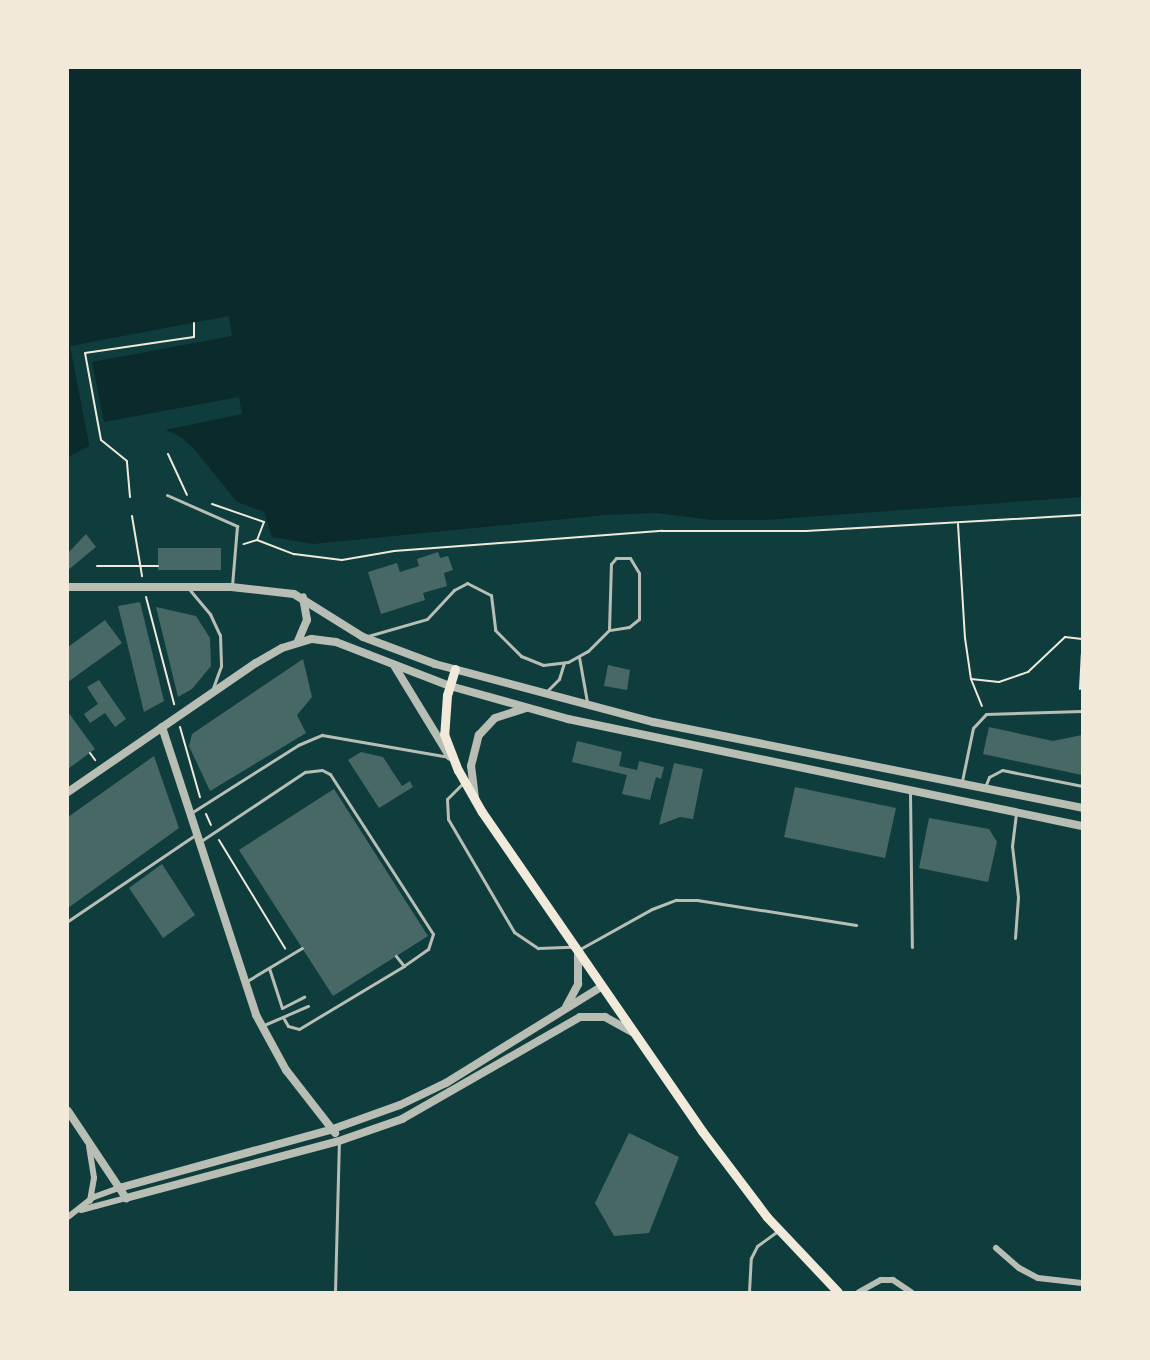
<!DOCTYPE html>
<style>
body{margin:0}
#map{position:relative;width:1150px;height:1360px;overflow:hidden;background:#0f3d3e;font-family:"PT Sans",sans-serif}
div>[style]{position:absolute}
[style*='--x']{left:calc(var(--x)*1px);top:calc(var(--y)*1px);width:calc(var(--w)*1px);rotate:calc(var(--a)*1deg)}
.water>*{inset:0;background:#0a2a2b}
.pier>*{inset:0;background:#0f3d3e}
.building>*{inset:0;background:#486865}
.path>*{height:2px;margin:-1px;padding:0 1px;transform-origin:1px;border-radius:1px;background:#f1e9da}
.service>*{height:3px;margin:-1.5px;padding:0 1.5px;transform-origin:1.5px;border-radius:1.5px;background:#b8beb3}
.minor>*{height:6px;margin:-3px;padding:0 3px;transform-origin:3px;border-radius:3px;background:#b8beb3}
.tertiary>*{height:8px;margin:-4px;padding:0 4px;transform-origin:4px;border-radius:4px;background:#b8beb3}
.secondary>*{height:9px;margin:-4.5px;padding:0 4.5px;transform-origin:4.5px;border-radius:4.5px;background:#f1e9da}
span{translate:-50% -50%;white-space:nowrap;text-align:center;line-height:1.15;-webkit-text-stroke:5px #f1e9da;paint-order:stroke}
.frame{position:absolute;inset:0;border:69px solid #f1e9da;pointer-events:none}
</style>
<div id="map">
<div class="water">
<i style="clip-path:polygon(68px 68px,1082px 68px,1082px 497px,764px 520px,712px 520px,656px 513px,605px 515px,313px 544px,272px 537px,264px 512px,237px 502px,195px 450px,181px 437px,164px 429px,101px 440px,68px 457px)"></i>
</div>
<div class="pier">
<i style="clip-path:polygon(229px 316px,232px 336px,92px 362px,104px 422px,239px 397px,242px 414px,102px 443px,90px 449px,70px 346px)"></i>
</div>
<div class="building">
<i style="clip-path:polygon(86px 534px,96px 547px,68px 570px,68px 553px)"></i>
<i style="clip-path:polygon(158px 548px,221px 548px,221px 570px,158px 570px)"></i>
<i style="clip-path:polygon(438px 552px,440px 558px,448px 556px,453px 570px,444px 573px,447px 586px,423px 593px,425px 600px,381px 614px,368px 572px,397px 563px,400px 572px,419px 566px,417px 559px)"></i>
<i style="clip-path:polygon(140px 602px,164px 701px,144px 712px,118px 606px)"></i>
<i style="clip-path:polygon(156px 607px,196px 616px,210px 638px,211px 666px,192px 689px,178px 697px)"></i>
<i style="clip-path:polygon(105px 620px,122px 643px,68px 682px,68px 647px)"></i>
<i style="clip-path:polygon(303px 659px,312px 697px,297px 715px,306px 733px,210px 791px,189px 746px,192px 734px)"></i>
<i style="clip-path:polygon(608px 665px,630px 670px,627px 690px,604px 686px)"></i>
<i style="clip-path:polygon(99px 680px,126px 719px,115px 727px,105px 713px,90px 723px,84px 714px,98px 704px,87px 687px)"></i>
<i style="clip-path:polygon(68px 712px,95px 749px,68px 769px)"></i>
<i style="clip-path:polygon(989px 727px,1053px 741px,1082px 735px,1082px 775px,983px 754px)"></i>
<i style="clip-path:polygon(577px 741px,622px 752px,619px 766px,637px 770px,639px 761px,664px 767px,661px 779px,656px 777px,650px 800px,622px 794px,627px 775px,572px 762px)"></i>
<i style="clip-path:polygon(361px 752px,383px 757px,402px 786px,410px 781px,413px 787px,379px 808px,348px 760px)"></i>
<i style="clip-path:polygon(154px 756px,179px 828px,68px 908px,68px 817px)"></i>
<i style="clip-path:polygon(674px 763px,703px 769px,693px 819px,680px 817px,659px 825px)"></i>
<i style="clip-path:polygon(795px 787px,896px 808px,885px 858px,784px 837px)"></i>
<i style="clip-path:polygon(334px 789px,428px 936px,333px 996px,239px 850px)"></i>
<i style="clip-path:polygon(929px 818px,989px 829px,997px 842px,988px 882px,919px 868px)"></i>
<i style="clip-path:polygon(162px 864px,195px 915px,163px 938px,129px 888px)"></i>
<i style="clip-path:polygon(629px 1133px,679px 1157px,649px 1233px,614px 1236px,595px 1203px)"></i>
</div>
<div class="path">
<i style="--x:168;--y:454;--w:45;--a:65.1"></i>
<i style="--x:130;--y:497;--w:36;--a:-95"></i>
<i style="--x:127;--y:461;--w:33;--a:-141"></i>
<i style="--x:101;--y:440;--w:88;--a:-100.4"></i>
<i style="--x:85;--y:353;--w:110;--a:-8.4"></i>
<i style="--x:194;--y:337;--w:14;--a:-90"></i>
<i style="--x:212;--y:504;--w:55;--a:19.1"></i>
<i style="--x:264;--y:522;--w:19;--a:111"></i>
<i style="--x:257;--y:540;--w:14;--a:163"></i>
<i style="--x:132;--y:516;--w:61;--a:80.5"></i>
<i style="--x:958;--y:524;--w:114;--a:86.5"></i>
<i style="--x:965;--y:638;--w:41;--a:81.7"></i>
<i style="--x:971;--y:679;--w:29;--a:68"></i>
<i style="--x:257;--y:540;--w:40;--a:21"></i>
<i style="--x:294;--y:554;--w:48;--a:7.1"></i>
<i style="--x:342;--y:560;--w:53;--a:-9.8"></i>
<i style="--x:394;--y:551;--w:269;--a:-4.3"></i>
<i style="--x:662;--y:531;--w:144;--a:0"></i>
<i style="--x:806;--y:531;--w:276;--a:-3.3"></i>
<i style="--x:97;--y:566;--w:61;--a:0"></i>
<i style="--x:146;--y:597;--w:111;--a:75.3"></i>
<i style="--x:68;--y:630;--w:11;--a:90"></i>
<i style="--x:971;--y:679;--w:28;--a:6"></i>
<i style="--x:999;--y:682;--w:31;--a:-19"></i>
<i style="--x:1028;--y:672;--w:51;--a:-43.4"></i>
<i style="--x:1065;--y:637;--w:17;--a:7"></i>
<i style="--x:1080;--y:689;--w:35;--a:-87"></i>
<i style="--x:180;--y:727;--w:73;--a:74.1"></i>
<i style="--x:90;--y:753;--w:9;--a:54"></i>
<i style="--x:206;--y:814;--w:12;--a:66"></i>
<i style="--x:219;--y:840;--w:127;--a:58.6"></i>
</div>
<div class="service">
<i style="--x:167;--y:495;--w:77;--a:23.9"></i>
<i style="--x:237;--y:526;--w:60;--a:94.8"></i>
<i style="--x:189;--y:589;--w:33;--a:50"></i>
<i style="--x:210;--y:614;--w:23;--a:65"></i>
<i style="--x:220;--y:635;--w:31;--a:88"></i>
<i style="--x:221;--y:666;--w:27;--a:110"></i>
<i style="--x:368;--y:636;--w:61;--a:-16.1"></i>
<i style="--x:427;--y:619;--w:40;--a:-47"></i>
<i style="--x:454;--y:590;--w:15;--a:-28"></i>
<i style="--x:467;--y:583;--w:27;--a:27"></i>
<i style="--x:491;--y:595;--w:35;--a:83"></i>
<i style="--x:495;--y:630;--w:37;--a:45"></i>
<i style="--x:521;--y:656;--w:24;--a:22"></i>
<i style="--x:543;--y:665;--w:25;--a:-7"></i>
<i style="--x:568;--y:662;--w:23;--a:-29"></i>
<i style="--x:588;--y:651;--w:30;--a:-45"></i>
<i style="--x:609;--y:630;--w:66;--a:-88.3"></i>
<i style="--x:611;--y:564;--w:8;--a:-50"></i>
<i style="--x:616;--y:558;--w:14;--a:0"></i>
<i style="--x:630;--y:558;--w:17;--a:59"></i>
<i style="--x:639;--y:573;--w:46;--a:90"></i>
<i style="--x:639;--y:619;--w:13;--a:141"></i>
<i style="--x:629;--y:627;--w:20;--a:171"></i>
<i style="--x:579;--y:657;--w:46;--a:79.9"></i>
<i style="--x:546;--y:692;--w:18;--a:-45"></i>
<i style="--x:559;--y:679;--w:17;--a:-73"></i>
<i style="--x:962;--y:781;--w:54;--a:-78.3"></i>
<i style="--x:973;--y:728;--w:19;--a:-47"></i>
<i style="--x:986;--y:714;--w:96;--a:-1.8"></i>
<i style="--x:464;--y:782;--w:24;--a:135"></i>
<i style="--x:447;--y:799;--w:20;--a:87"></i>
<i style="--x:448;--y:819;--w:131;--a:59.7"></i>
<i style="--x:514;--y:932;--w:29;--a:34"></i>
<i style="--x:538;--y:948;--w:33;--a:-2"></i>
<i style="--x:985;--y:787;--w:11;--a:-68"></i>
<i style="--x:989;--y:777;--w:15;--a:-28"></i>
<i style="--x:1002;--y:770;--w:82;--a:11.3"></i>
<i style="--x:910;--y:793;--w:154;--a:89.3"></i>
<i style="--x:191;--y:813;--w:127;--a:-32.4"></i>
<i style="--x:298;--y:745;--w:26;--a:-23"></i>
<i style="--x:322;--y:735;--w:129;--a:9.8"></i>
<i style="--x:201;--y:841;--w:125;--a:-33.6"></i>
<i style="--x:305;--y:772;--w:17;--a:-7"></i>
<i style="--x:322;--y:770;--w:9;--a:27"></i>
<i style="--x:330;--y:774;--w:190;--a:57.2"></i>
<i style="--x:433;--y:934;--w:16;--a:108"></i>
<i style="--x:428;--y:949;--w:29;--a:145"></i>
<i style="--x:404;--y:966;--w:13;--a:-129"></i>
<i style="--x:68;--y:921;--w:153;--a:-34.1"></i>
<i style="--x:1015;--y:938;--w:41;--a:-85.8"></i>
<i style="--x:1018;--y:897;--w:51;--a:-96.7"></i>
<i style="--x:1012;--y:846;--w:32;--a:-83"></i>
<i style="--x:580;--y:949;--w:82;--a:-29.1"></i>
<i style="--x:652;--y:909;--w:26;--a:-21"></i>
<i style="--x:676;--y:900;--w:21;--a:0"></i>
<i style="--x:697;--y:900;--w:161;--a:8.9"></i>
<i style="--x:269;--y:968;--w:42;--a:72"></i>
<i style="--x:282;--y:1008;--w:25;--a:-27"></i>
<i style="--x:247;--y:981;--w:64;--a:-31"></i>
<i style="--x:284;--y:1019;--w:8;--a:60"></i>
<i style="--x:288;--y:1026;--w:11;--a:15"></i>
<i style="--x:299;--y:1029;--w:122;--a:-31"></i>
<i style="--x:264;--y:1025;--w:48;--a:-23.4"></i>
<i style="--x:335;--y:1292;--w:149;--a:-88.5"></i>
<i style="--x:749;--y:1292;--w:34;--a:-87"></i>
<i style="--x:751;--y:1258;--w:13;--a:-63"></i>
<i style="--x:757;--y:1246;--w:26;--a:-36"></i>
</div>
<div class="minor">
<i style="--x:89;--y:1146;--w:32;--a:81"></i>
<i style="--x:94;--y:1178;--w:23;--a:100"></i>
<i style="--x:81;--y:1210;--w:47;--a:-14.9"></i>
<i style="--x:68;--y:1217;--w:33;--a:-38"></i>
<i style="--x:94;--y:1197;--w:27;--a:-20"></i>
<i style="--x:996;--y:1248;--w:30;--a:41"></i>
<i style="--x:1019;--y:1268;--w:21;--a:28"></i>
<i style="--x:1038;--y:1278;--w:44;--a:6.5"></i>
<i style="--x:859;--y:1292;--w:25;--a:-29"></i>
<i style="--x:881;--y:1280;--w:12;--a:0"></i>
<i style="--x:893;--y:1280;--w:22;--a:34"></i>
</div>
<div class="tertiary">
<i style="--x:68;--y:587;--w:163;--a:0"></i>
<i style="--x:231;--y:587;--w:63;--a:6.3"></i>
<i style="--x:294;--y:594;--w:81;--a:31.9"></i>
<i style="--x:363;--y:637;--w:77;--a:20.6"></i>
<i style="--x:435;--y:664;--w:226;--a:14.9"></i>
<i style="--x:653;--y:722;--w:438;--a:11.3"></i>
<i style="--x:298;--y:641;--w:23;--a:-67"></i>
<i style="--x:307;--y:620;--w:23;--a:-100"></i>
<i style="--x:395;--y:667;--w:105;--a:58.6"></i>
<i style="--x:162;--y:727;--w:303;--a:71.9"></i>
<i style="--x:256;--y:1015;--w:63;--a:61.4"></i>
<i style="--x:286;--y:1070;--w:80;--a:52.1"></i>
<i style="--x:68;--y:792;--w:228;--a:-34.5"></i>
<i style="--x:256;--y:663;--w:30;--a:-30"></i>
<i style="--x:282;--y:648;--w:31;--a:-17"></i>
<i style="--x:312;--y:639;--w:24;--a:7"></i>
<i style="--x:336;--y:642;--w:122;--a:21.1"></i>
<i style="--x:450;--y:686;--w:123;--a:15.6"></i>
<i style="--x:568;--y:719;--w:525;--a:11.76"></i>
<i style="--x:475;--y:798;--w:32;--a:-97"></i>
<i style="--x:471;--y:766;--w:32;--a:-76"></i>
<i style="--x:479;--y:735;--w:23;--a:-47"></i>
<i style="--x:495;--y:718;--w:32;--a:-18"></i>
<i style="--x:566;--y:1007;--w:26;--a:-62"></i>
<i style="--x:578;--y:984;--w:29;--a:-90"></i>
<i style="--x:68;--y:1111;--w:105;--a:56.3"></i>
<i style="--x:126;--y:1198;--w:220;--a:-15"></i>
<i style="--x:339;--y:1141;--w:67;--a:-19.2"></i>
<i style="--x:402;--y:1119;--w:205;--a:-29.8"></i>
<i style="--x:580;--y:1017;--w:25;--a:0"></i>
<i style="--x:605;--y:1017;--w:31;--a:29"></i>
<i style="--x:119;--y:1188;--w:222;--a:-15.4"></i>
<i style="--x:333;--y:1129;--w:71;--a:-19.7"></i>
<i style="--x:400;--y:1105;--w:51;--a:-25.6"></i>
<i style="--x:446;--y:1083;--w:182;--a:-31.8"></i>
</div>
<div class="secondary">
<i style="--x:455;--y:669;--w:27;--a:107"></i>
<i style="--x:447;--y:695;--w:39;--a:94"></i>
<i style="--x:444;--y:734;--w:39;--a:69"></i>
<i style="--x:458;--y:770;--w:48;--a:60.3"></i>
<i style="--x:482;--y:812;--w:388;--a:55.4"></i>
<i style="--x:702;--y:1131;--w:108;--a:52.9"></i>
<i style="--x:767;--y:1217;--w:103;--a:46.6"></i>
</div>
<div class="frame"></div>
</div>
